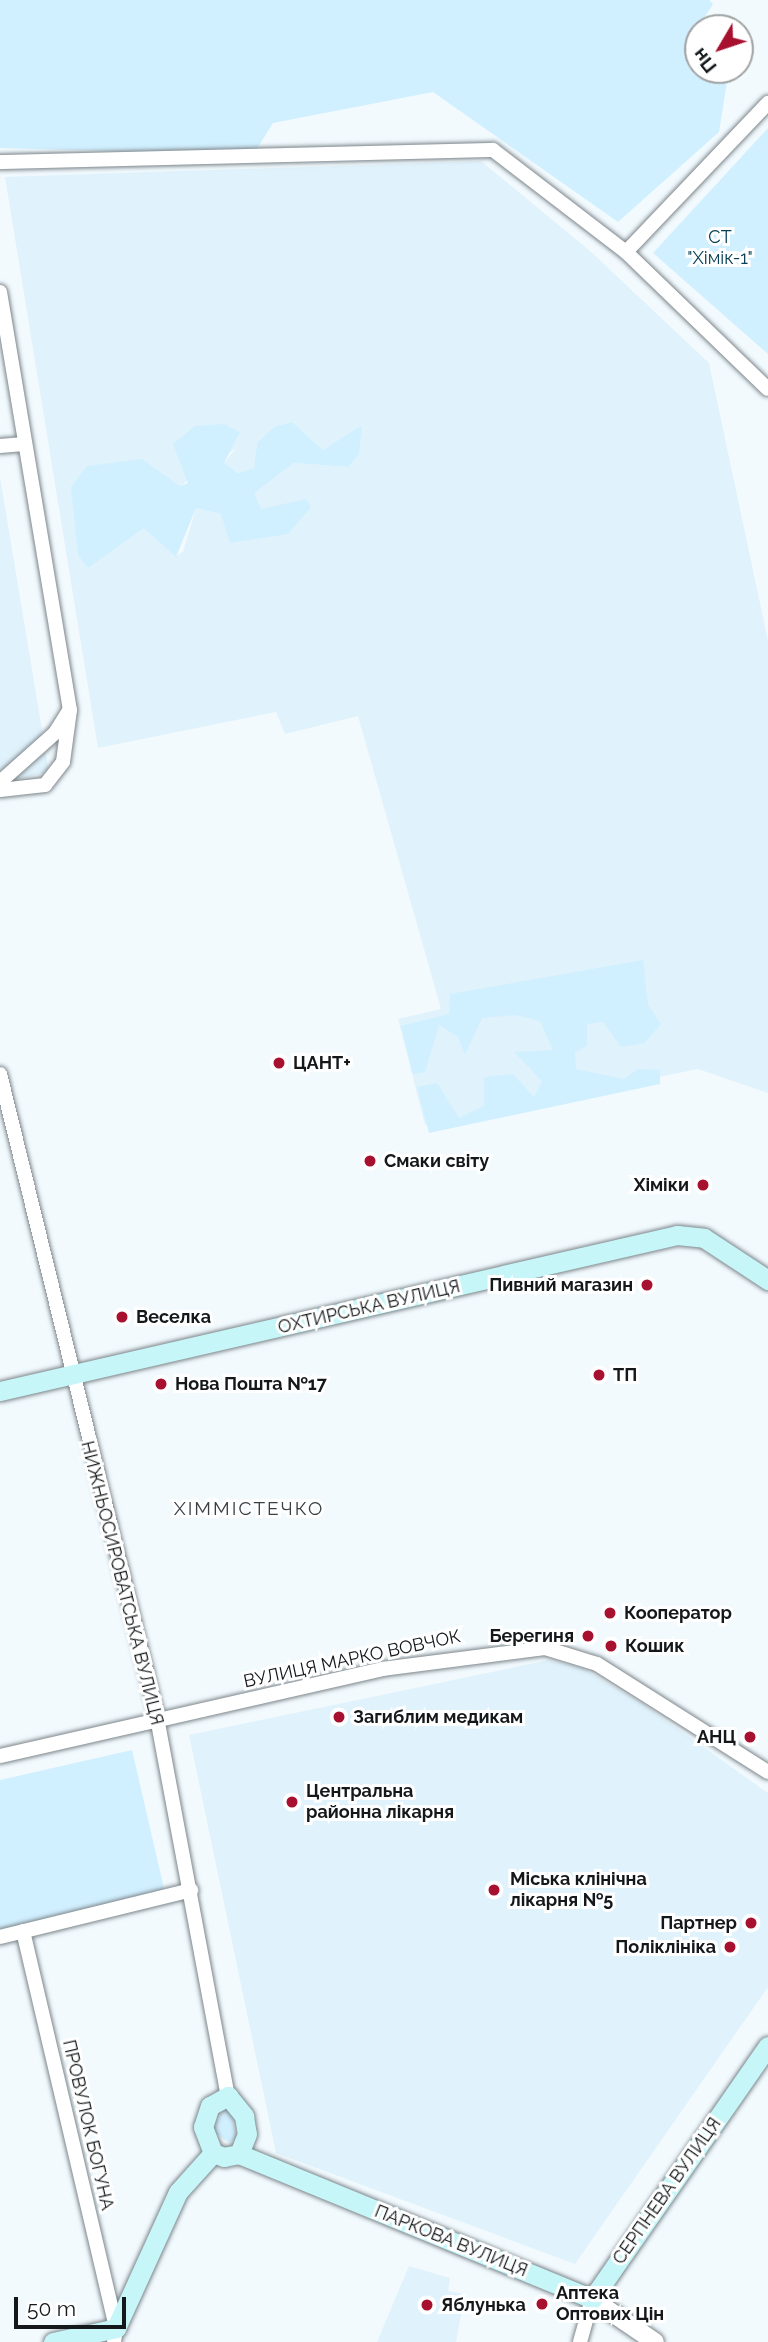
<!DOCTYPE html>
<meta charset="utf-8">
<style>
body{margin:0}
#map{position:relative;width:768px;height:2342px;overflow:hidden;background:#f2fafe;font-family:Raleway,sans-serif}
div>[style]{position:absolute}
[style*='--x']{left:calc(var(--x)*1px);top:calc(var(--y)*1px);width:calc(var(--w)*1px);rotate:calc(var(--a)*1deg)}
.built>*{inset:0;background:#e0f2fb}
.green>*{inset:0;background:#d1f0ff}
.roads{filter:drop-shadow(0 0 2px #7d868b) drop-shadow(0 0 2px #7d868b)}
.minor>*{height:14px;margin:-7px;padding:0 7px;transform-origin:7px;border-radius:7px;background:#fff}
.tertiary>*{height:18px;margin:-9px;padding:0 9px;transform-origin:9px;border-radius:9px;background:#fff}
.secondary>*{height:19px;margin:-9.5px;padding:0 9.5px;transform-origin:9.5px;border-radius:9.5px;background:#c7f6f8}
.dots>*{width:19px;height:19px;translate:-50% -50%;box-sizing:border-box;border:4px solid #fff;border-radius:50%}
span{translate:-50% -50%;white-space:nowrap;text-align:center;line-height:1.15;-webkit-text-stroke:6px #fff;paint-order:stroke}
.park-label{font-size:18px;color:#074056}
.poi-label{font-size:18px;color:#14181a;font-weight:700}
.left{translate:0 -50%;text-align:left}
.right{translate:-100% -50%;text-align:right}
.street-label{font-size:18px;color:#14181a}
.neighbourhood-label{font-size:19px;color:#394145;letter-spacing:2px}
.north{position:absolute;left:684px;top:14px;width:70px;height:70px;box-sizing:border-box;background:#fff;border:2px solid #a1a3a3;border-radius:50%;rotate:231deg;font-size:19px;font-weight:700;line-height:28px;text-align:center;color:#14181a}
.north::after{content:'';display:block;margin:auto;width:24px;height:32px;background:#a8102f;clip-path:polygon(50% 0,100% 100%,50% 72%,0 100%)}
.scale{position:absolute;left:14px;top:2297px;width:112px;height:32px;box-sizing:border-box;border:4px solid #14181a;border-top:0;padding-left:9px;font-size:21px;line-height:24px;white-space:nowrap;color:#14181a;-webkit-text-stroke:5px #fff;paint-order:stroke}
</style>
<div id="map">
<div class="built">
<i style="clip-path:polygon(evenodd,481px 161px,590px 251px,709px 363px,768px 641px,768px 1093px,698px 1069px,425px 1125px,398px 1019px,441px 1009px,358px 716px,285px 734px,276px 712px,98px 748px,5px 177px,481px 161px,292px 422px,323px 450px,362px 426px,348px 467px,294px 463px,253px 493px,261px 509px,221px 514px,196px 508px,183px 552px,176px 556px,152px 528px,144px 528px,109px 553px,141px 459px,180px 486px,236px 448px,224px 463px,238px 473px,254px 468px,257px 443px,275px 426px,292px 422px)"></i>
<i style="clip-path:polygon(0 477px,49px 772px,0 783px)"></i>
<i style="clip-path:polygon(549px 1660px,584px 1669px,640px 1702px,768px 1793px,768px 1987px,575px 2264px,276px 2153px,189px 1735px)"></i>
<i style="clip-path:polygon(409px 2266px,450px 2278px,448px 2291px,465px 2294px,456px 2342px,377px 2342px)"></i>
</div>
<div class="green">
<i style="clip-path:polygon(0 0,709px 0,713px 4px,698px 28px,693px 53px,698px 70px,713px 70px,727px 82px,719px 132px,618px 222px,433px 92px,273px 123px,253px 155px,0 148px)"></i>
<i style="clip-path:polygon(768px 128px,768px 354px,653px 253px)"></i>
<i style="clip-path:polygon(292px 422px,323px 450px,362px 425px,359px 454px,348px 467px,294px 463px,254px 493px,261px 509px,306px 499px,311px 507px,288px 534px,230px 543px,221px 514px,196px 508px,176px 557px,144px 528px,88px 568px,78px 555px,71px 487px,87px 466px,142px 459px,180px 486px,188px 483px,173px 444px,195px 426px,224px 424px,240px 432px,224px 463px,238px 473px,254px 468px,257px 443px,275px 426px)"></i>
<i style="clip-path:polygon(643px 960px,648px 1005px,661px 1024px,644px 1043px,621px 1047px,603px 1022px,587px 1024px,587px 1046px,575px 1052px,576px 1069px,624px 1079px,638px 1069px,660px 1070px,660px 1084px,429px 1133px,417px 1087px,437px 1083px,459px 1118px,484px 1106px,484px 1077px,513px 1074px,534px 1097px,542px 1081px,514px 1052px,553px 1050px,540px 1021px,515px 1015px,482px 1018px,465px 1055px,458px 1037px,439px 1025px,425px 1072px,413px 1074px,401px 1026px,449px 1014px,450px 994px)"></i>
<i style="clip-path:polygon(132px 1750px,165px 1893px,0 1931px,0 1780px)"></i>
<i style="clip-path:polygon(224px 2108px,231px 2110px,236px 2137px,230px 2143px,212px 2131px)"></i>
</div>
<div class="roads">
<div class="minor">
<i style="--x:0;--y:162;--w:493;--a:-1.4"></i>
<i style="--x:493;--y:150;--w:168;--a:37.5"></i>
<i style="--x:626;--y:252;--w:197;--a:44"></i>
<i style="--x:626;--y:252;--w:206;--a:-46.4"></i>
<i style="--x:0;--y:292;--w:424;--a:80.5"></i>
<i style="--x:70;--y:710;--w:52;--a:97.7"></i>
<i style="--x:63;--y:762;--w:29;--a:128"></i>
<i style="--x:45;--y:785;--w:45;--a:173.7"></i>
<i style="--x:0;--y:446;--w:21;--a:-5"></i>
<i style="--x:0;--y:782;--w:74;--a:-41.7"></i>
<i style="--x:55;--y:733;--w:26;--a:-58"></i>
<i style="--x:0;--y:1074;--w:652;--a:76.24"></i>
<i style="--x:155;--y:1707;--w:396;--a:79.4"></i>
<i style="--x:0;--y:1756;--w:392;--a:-12.8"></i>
<i style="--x:382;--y:1669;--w:164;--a:-7.3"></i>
<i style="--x:545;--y:1648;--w:54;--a:17.1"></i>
<i style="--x:597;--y:1664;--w:202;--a:32.3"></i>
<i style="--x:23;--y:1931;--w:408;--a:76.8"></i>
<i style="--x:116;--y:2328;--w:14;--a:98"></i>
<i style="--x:0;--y:1937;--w:197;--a:-13.8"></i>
<i style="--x:580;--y:2342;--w:45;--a:-74.4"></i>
</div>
<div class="tertiary">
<i style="--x:592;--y:2299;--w:76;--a:34.3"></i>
</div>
<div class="secondary">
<i style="--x:0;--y:1391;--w:695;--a:-12.98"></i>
<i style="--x:677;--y:1235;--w:27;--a:6"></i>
<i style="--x:704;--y:1238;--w:77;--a:33.3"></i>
<i style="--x:228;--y:2096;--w:26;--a:51"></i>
<i style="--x:244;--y:2116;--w:18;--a:81"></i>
<i style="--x:247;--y:2134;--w:22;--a:112"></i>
<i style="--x:239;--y:2154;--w:15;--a:169"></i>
<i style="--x:224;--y:2157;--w:12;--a:-160"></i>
<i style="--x:213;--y:2153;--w:28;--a:-111"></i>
<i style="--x:203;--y:2127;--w:22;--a:-72"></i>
<i style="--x:210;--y:2106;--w:21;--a:-29"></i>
<i style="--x:239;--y:2154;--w:382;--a:22.3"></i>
<i style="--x:592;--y:2299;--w:308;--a:-55.2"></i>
<i style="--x:53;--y:2342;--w:65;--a:-12.5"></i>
<i style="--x:116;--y:2328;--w:149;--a:-65.5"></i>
<i style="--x:178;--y:2192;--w:52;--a:-48.1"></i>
</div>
</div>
<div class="dots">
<i style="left:279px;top:1063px;background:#a8102f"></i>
<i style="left:370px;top:1161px;background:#a8102f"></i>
<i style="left:703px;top:1185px;background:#a8102f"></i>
<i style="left:647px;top:1285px;background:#a8102f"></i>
<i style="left:122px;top:1317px;background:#a8102f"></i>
<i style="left:599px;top:1375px;background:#a8102f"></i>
<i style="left:161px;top:1384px;background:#a8102f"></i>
<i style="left:610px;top:1613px;background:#a8102f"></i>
<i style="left:588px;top:1636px;background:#a8102f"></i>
<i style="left:611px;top:1646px;background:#a8102f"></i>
<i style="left:339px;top:1717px;background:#a8102f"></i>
<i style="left:750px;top:1737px;background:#a8102f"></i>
<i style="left:292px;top:1802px;background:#a8102f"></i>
<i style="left:494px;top:1890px;background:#a8102f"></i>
<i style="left:751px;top:1923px;background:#a8102f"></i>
<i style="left:730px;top:1947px;background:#a8102f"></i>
<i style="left:542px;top:2304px;background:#a8102f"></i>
<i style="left:427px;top:2305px;background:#a8102f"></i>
</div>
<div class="park-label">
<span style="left:720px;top:248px">СТ<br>"Хімік-1"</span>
</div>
<div class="poi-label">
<span class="left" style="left:293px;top:1063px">ЦАНТ+</span>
<span class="left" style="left:384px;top:1161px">Смаки світу</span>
<span class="right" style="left:689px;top:1185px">Хіміки</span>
<span class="right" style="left:633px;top:1285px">Пивний магазин</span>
<span class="left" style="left:136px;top:1317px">Веселка</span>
<span class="left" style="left:613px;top:1375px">ТП</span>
<span class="left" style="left:175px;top:1384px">Нова Пошта №17</span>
<span class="left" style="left:624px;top:1613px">Кооператор</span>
<span class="right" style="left:574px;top:1636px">Берегиня</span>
<span class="left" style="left:625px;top:1646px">Кошик</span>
<span class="left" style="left:353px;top:1717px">Загиблим медикам</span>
<span class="right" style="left:736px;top:1737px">АНЦ</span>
<span class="left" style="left:306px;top:1802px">Центральна<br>районна лікарня</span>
<span class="left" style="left:510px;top:1890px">Міська клінічна<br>лікарня №5</span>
<span class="right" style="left:737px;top:1923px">Партнер</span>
<span class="right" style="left:716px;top:1947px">Поліклініка</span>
<span class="left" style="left:556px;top:2304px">Аптека<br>Оптових Цін</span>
<span class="left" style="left:441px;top:2305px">Яблунька</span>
</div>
<div class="street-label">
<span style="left:369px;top:1307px;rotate:-13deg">ОХТИРСЬКА ВУЛИЦЯ</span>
<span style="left:122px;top:1583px;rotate:76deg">НИЖНЬОСИРОВАТСЬКА ВУЛИЦЯ</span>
<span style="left:352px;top:1659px;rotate:-12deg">ВУЛИЦЯ МАРКО ВОВЧОК</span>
<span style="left:88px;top:2125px;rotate:77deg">ПРОВУЛОК БОГУНА</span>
<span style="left:667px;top:2191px;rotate:-55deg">СЕРПНЕВА ВУЛИЦЯ</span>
<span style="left:451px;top:2241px;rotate:22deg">ПАРКОВА ВУЛИЦЯ</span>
</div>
<div class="neighbourhood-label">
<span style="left:249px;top:1509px">ХІММІСТЕЧКО</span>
</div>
<div class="north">Пн</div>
<div class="scale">50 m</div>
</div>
